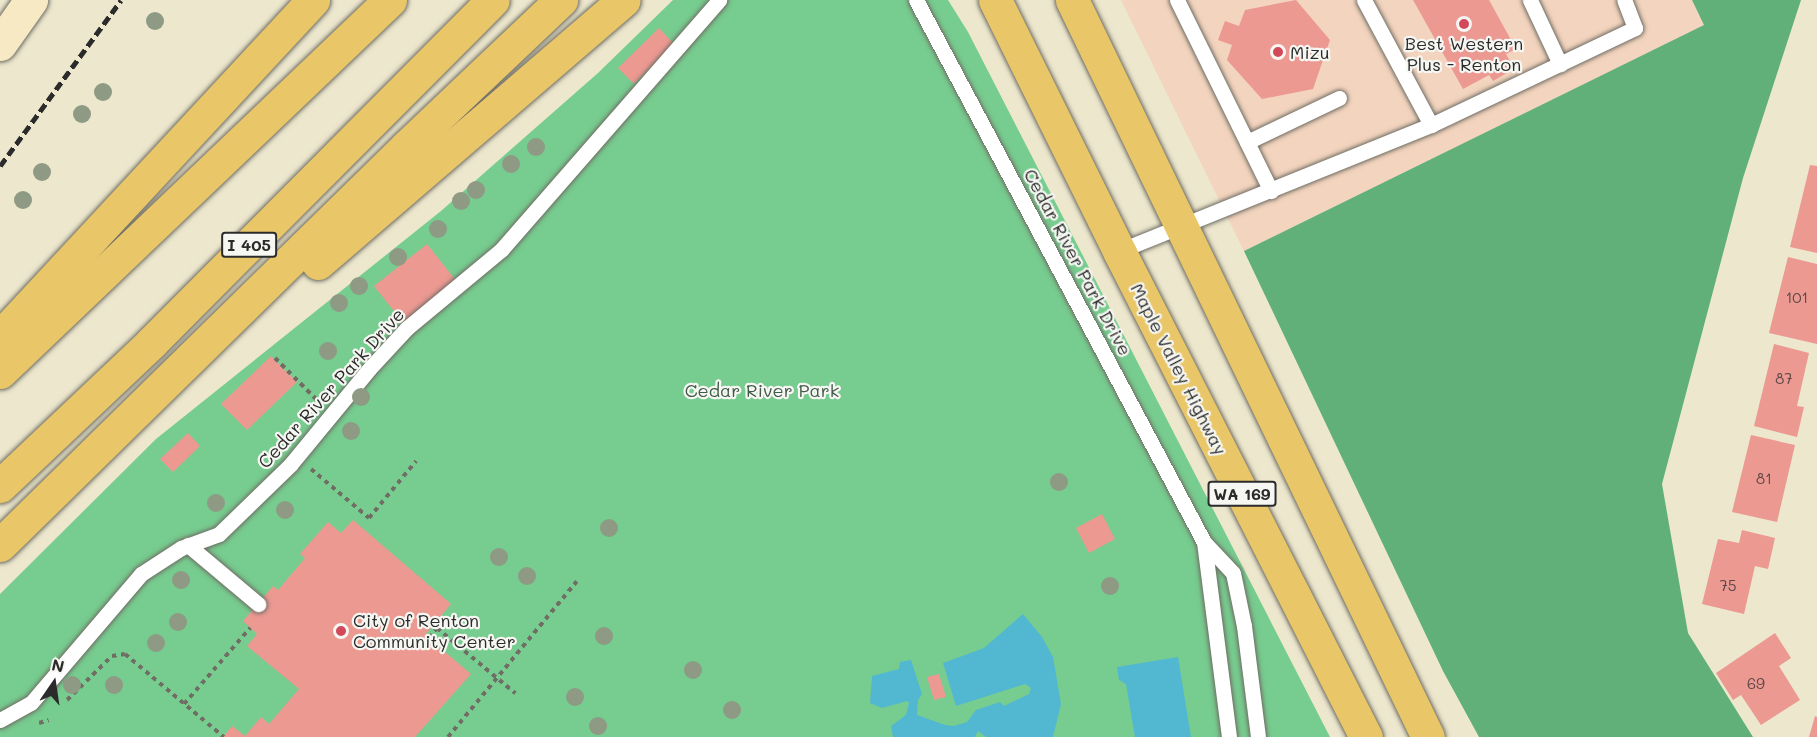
<!DOCTYPE html>
<style>
body{margin:0}
#map{position:relative;width:1817px;height:737px;overflow:hidden;background:#ece7cd;font-family:Mali,sans-serif}
div>[style]{position:absolute}
[style*='--x']{left:calc(var(--x)*1px);top:calc(var(--y)*1px);width:calc(var(--w)*1px);rotate:calc(var(--a)*1deg)}
.built>*{inset:0;background:#f3d4be}
.green>*{inset:0;background:#77cc8f}
.forest>*{inset:0;background:#61b07a}
.water>*{inset:0;background:#52b8d1}
.building>*{inset:0;background:#ec9992}
.path>*{height:4px;margin-top:-2px;transform-origin:0;background:repeating-linear-gradient(90deg,#6f6d64 0 4.5px,transparent 0 9px)}
.roads{filter:drop-shadow(0 0 2px #6f6d64) drop-shadow(0 0 2px #6f6d64)}
.service>*{height:15px;margin:-7.5px;padding:0 7.5px;transform-origin:7.5px;border-radius:7.5px;background:#fff}
.secondary>*{height:33px;margin:-16.5px;padding:0 16.5px;transform-origin:16.5px;border-radius:16.5px;background:#f6e9c3}
.primary>*{height:33px;margin:-16.5px;padding:0 16.5px;transform-origin:16.5px;border-radius:16.5px;background:#e9c769}
.motorway>*{height:33px;margin:-16.5px;padding:0 16.5px;transform-origin:16.5px;border-radius:16.5px;background:#e9c769}
.rail>*{height:4.5px;margin-top:-2.25px;transform-origin:0;background:repeating-linear-gradient(90deg,#2b2b2b 0 9px,transparent 0 13.5px)}
.trees>*{width:18px;height:18px;margin:-9px;border-radius:50%;background:#8e9a84}
.dots>*{width:16px;height:16px;translate:-50% -50%;box-sizing:border-box;border:3px solid #f6f6f2;border-radius:50%}
span{translate:-50% -50%;white-space:nowrap;text-align:center;line-height:1.15;-webkit-text-stroke:4.5px #f6f6f2;paint-order:stroke}
.number-label{font-size:15px;color:#5b4645}
.number-label span{-webkit-text-stroke-width:0}
.shield-label span{padding:2px 4px;background:#f6f6f2;border:2px solid;border-radius:4px;-webkit-text-stroke-width:0}
.shield-label{font-size:16px;color:#2b2b2b;font-weight:700}
.poi-label{font-size:18px;color:#2b2b2b}
.left{translate:0 -50%;text-align:left}
.street-label{font-size:18px;color:#2b2b2b}
.park-label{font-size:18px;color:#425b49}
.north{position:absolute;left:24px;top:653px;width:60px;height:60px;-webkit-text-stroke:4px #f6f6f2;paint-order:stroke;rotate:13deg;font-size:16px;font-weight:700;line-height:24px;text-align:center;color:#2b2b2b}
.north::after{content:'';display:block;margin:auto;width:21px;height:27px;background:#2b2b2b;clip-path:polygon(50% 0,100% 100%,50% 72%,0 100%)}
</style>
<div id="map">
<div class="built">
<i style="clip-path:polygon(1121px 0,1692px 0,1705px 25px,1244px 251px)"></i>
</div>
<div class="green">
<i style="clip-path:polygon(673px 0,948px 0,968px 32px,1330px 737px,0 737px,0 594px,156px 439px,441px 211px,598px 73px)"></i>
</div>
<div class="forest">
<i style="clip-path:polygon(1692px 0,1801px 0,1743px 178px,1662px 484px,1688px 633px,1753px 737px,1479px 737px,1443px 671px,1244px 251px,1704px 25px)"></i>
</div>
<div class="water">
<i style="clip-path:polygon(1023px 614px,1042px 637px,1053px 657px,1061px 704px,1053px 737px,986px 737px,978px 731px,975px 737px,893px 737px,891px 726px,906px 715px,909px 703px,907px 701px,882px 708px,870px 703px,872px 676px,899px 669px,900px 662px,911px 660px,922px 694px,918px 700px,917px 715px,945px 725px,954px 726px,967px 722px,976px 710px,1000px 702px,1004px 706px,1029px 694px,1031px 688px,1025px 684px,956px 706px,943px 663px,984px 648px)"></i>
<i style="clip-path:polygon(1178px 657px,1191px 737px,1135px 737px,1126px 684px,1119px 680px,1117px 667px)"></i>
</div>
<div class="building">
<i style="clip-path:polygon(1296px 0,1330px 40px,1313px 89px,1262px 99px,1227px 60px,1232px 45px,1218px 40px,1225px 21px,1239px 26px,1245px 10px)"></i>
<i style="clip-path:polygon(1413px 0,1489px 0,1516px 49px,1506px 54px,1514px 69px,1493px 81px,1489px 75px,1463px 89px)"></i>
<i style="clip-path:polygon(659px 28px,674px 44px,634px 84px,618px 68px)"></i>
<i style="clip-path:polygon(1810px 165px,1817px 166px,1817px 253px,1790px 247px)"></i>
<i style="clip-path:polygon(427px 244px,458px 283px,405px 325px,374px 286px)"></i>
<i style="clip-path:polygon(1788px 257px,1817px 264px,1817px 344px,1769px 333px)"></i>
<i style="clip-path:polygon(1774px 344px,1809px 353px,1797px 406px,1804px 407px,1797px 437px,1754px 426px)"></i>
<i style="clip-path:polygon(271px 356px,297px 382px,247px 430px,221px 404px)"></i>
<i style="clip-path:polygon(188px 433px,200px 446px,173px 472px,160px 459px)"></i>
<i style="clip-path:polygon(1751px 435px,1795px 445px,1777px 522px,1732px 512px)"></i>
<i style="clip-path:polygon(1102px 514px,1115px 539px,1089px 553px,1076px 528px)"></i>
<i style="clip-path:polygon(353px 520px,451px 604px,425px 635px,471px 674px,415px 737px,223px 737px,232px 726px,245px 736px,261px 717px,269px 724px,299px 689px,247px 646px,257px 634px,243px 621px,273px 586px,278px 590px,295px 570px,305px 558px,300px 554px,328px 522px,341px 533px)"></i>
<i style="clip-path:polygon(1742px 530px,1775px 538px,1768px 569px,1755px 566px,1744px 614px,1702px 604px,1718px 539px,1739px 543px)"></i>
<i style="clip-path:polygon(1775px 633px,1791px 658px,1779px 666px,1800px 700px,1761px 725px,1741px 695px,1733px 700px,1716px 673px)"></i>
<i style="clip-path:polygon(939px 674px,946px 697px,934px 700px,927px 677px)"></i>
<i style="clip-path:polygon(1815px 716px,1817px 717px,1817px 737px,1809px 737px)"></i>
</div>
<div class="path">
<i style="--x:275;--y:358;--w:59;--a:45"></i>
<i style="--x:311;--y:469;--w:76;--a:40.2"></i>
<i style="--x:369;--y:518;--w:74;--a:-50.5"></i>
<i style="--x:429;--y:638;--w:13;--a:-51"></i>
<i style="--x:437;--y:628;--w:102;--a:39.8"></i>
<i style="--x:67;--y:700;--w:63;--a:-44.4"></i>
<i style="--x:112;--y:656;--w:13;--a:-9"></i>
<i style="--x:125;--y:654;--w:129;--a:40"></i>
<i style="--x:184;--y:704;--w:101;--a:-49"></i>
<i style="--x:39;--y:723;--w:10;--a:-17"></i>
<i style="--x:448;--y:737;--w:202;--a:-50.4"></i>
</div>
<div class="roads">
<div class="service">
<i style="--x:916;--y:0;--w:614;--a:62.02"></i>
<i style="--x:1177;--y:0;--w:213;--a:63.8"></i>
<i style="--x:1364;--y:0;--w:142;--a:61.8"></i>
<i style="--x:1530;--y:0;--w:71;--a:64.9"></i>
<i style="--x:1247;--y:142;--w:102;--a:-25.6"></i>
<i style="--x:1119;--y:251;--w:336;--a:-22"></i>
<i style="--x:1431;--y:125;--w:226;--a:-25.4"></i>
<i style="--x:1635;--y:28;--w:30;--a:-111"></i>
<i style="--x:188;--y:545;--w:92;--a:40.1"></i>
<i style="--x:0;--y:720;--w:35;--a:-29"></i>
<i style="--x:31;--y:703;--w:170;--a:-49.5"></i>
<i style="--x:141;--y:574;--w:48;--a:-33"></i>
<i style="--x:181;--y:548;--w:40;--a:-20.2"></i>
<i style="--x:219;--y:534;--w:99;--a:-44.2"></i>
<i style="--x:290;--y:465;--w:124;--a:-50.5"></i>
<i style="--x:369;--y:369;--w:56;--a:-47.2"></i>
<i style="--x:407;--y:328;--w:122;--a:-39.7"></i>
<i style="--x:501;--y:250;--w:332;--a:-48.9"></i>
<i style="--x:1229;--y:737;--w:197;--a:-97.3"></i>
<i style="--x:1204;--y:542;--w:42;--a:46.9"></i>
<i style="--x:1233;--y:573;--w:54;--a:78.3"></i>
<i style="--x:1244;--y:626;--w:112;--a:82.8"></i>
</div>
<div class="secondary">
<i style="--x:0;--y:44;--w:54;--a:-54.8"></i>
</div>
<div class="primary">
<i style="--x:995;--y:0;--w:280;--a:63.7"></i>
<i style="--x:1119;--y:251;--w:545;--a:63.06"></i>
<i style="--x:1072;--y:0;--w:818;--a:64.22"></i>
</div>
<div class="motorway">
<i style="--x:318;--y:263;--w:403;--a:-40.7"></i>
<i style="--x:0;--y:337;--w:460;--a:-47.1"></i>
<i style="--x:0;--y:372;--w:539;--a:-43.65"></i>
<i style="--x:0;--y:486;--w:208;--a:-43.4"></i>
<i style="--x:151;--y:343;--w:484;--a:-45.1"></i>
<i style="--x:0;--y:545;--w:569;--a:-44.43"></i>
<i style="--x:406;--y:147;--w:214;--a:-43.5"></i>
</div>
</div>
<div class="rail">
<i style="--x:0;--y:166;--w:205;--a:-53.9"></i>
</div>
<div class="trees">
<i style="left:155px;top:21px"></i>
<i style="left:103px;top:92px"></i>
<i style="left:82px;top:114px"></i>
<i style="left:536px;top:147px"></i>
<i style="left:511px;top:164px"></i>
<i style="left:42px;top:172px"></i>
<i style="left:476px;top:190px"></i>
<i style="left:23px;top:200px"></i>
<i style="left:461px;top:201px"></i>
<i style="left:438px;top:229px"></i>
<i style="left:398px;top:257px"></i>
<i style="left:359px;top:286px"></i>
<i style="left:339px;top:303px"></i>
<i style="left:328px;top:351px"></i>
<i style="left:361px;top:397px"></i>
<i style="left:351px;top:431px"></i>
<i style="left:1059px;top:482px"></i>
<i style="left:216px;top:503px"></i>
<i style="left:285px;top:510px"></i>
<i style="left:609px;top:528px"></i>
<i style="left:499px;top:557px"></i>
<i style="left:527px;top:576px"></i>
<i style="left:181px;top:580px"></i>
<i style="left:1110px;top:586px"></i>
<i style="left:178px;top:622px"></i>
<i style="left:604px;top:636px"></i>
<i style="left:156px;top:643px"></i>
<i style="left:693px;top:670px"></i>
<i style="left:72px;top:685px"></i>
<i style="left:114px;top:685px"></i>
<i style="left:575px;top:697px"></i>
<i style="left:732px;top:710px"></i>
<i style="left:598px;top:726px"></i>
</div>
<div class="dots">
<i style="left:1464px;top:24px;background:#d1495b"></i>
<i style="left:1278px;top:52px;background:#d1495b"></i>
<i style="left:341px;top:631px;background:#d1495b"></i>
</div>
<div class="number-label">
<span style="left:1797px;top:298px">101</span>
<span style="left:1784px;top:379px">87</span>
<span style="left:1764px;top:479px">81</span>
<span style="left:1728px;top:586px">75</span>
<span style="left:1756px;top:684px">69</span>
</div>
<div class="shield-label">
<span style="left:249px;top:245px">I 405</span>
<span style="left:1242px;top:494px">WA 169</span>
</div>
<div class="poi-label">
<span style="left:1464px;top:54px">Best Western<br>Plus - Renton</span>
<span class="left" style="left:1290px;top:52px">Mizu</span>
<span class="left" style="left:353px;top:631px">City of Renton<br>Community Center</span>
</div>
<div class="street-label">
<span style="left:1078px;top:262px;rotate:62deg">Cedar River Park Drive</span>
<span style="left:1179px;top:369px;rotate:63deg">Maple Valley Highway</span>
<span style="left:331px;top:388px;rotate:-48deg">Cedar River Park Drive</span>
</div>
<div class="park-label">
<span style="left:762px;top:390px">Cedar River Park</span>
</div>
<div class="north">N</div>
</div>
